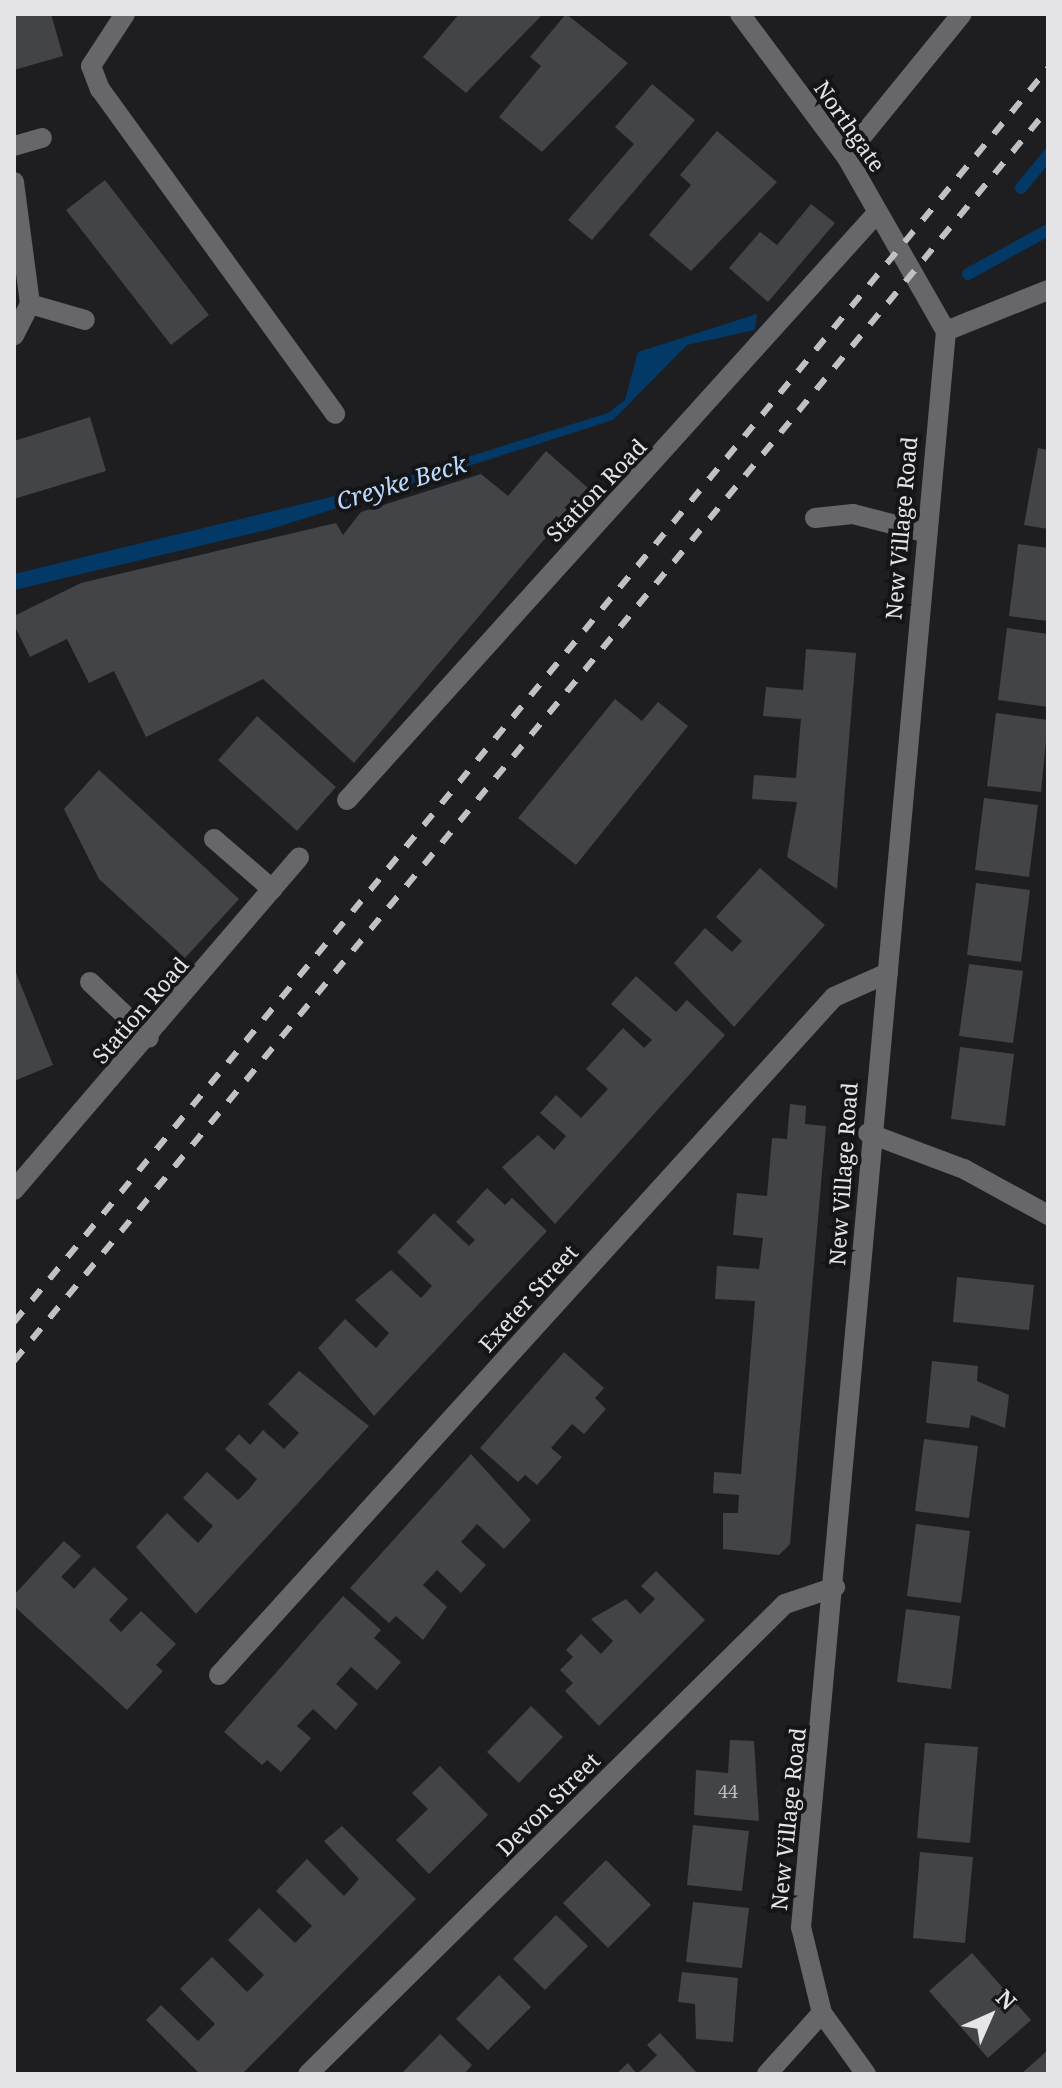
<!DOCTYPE html>
<style>
body{margin:0}
#map{position:relative;width:1062px;height:2088px;overflow:hidden;background:#1e1e21;font-family:"Noto Serif",serif}
div>[style]{position:absolute}
[style*='--x']{left:calc(var(--x)*1px);top:calc(var(--y)*1px);width:calc(var(--w)*1px);rotate:calc(var(--a)*1deg)}
.water>*{inset:0;background:#033966}
.stream>*{height:12px;margin:-6px;padding:0 6px;transform-origin:6px;border-radius:6px;background:#033966}
.building>*{inset:0;background:#434448}
.service>*{height:20px;margin:-10px;padding:0 10px;transform-origin:10px;border-radius:10px;background:#676668}
.minor>*{height:20px;margin:-10px;padding:0 10px;transform-origin:10px;border-radius:10px;background:#676668}
.tertiary>*{height:20px;margin:-10px;padding:0 10px;transform-origin:10px;border-radius:10px;background:#676668}
.rail>*{height:6px;margin-top:-3px;transform-origin:0;background:repeating-linear-gradient(90deg,#c1c1c3 0 14px,transparent 0 28px)}
span{translate:-50% -50%;white-space:nowrap;text-align:center;line-height:1.15;-webkit-text-stroke:8px #151518;paint-order:stroke}
.number-label{font-size:18px;color:#bcbdbf}
.number-label span{-webkit-text-stroke-width:0}
.street-label{font-size:22px;color:#e5e5e7}
.water-label{font-size:24px;color:#bbdbfe;font-style:italic}
.frame{position:absolute;inset:0;border:16px solid #e5e5e7;pointer-events:none}
.north{position:absolute;left:950px;top:1976px;width:80px;height:80px;-webkit-text-stroke:6px #151518;paint-order:stroke;rotate:45deg;font-size:22px;font-weight:700;line-height:32px;text-align:center;color:#e5e5e7}
.north::after{content:'';display:block;margin:auto;width:28px;height:36px;background:#e5e5e7;clip-path:polygon(50% 0,100% 100%,50% 72%,0 100%)}
</style>
<div id="map">
<div class="water">
<i style="clip-path:polygon(757px 314px,755px 330px,687px 345px,613px 420px,271px 529px,14px 590px,14px 574px,372px 487px,608px 413px,625px 400px,638px 352px)"></i>
</div>
<div class="stream">
<i style="--x:1021;--y:188;--w:43;--a:-50.7"></i>
<i style="--x:968;--y:274;--w:91;--a:-28.8"></i>
</div>
<div class="building">
<i style="clip-path:polygon(14px 14px,51px 14px,63px 56px,14px 70px)"></i>
<i style="clip-path:polygon(459px 14px,543px 14px,466px 93px,423px 57px)"></i>
<i style="clip-path:polygon(566px 14px,628px 63px,542px 152px,499px 117px,541px 66px,530px 57px)"></i>
<i style="clip-path:polygon(652px 84px,695px 120px,592px 240px,568px 220px,634px 144px,615px 127px)"></i>
<i style="clip-path:polygon(717px 131px,777px 182px,691px 271px,649px 235px,691px 185px,680px 175px)"></i>
<i style="clip-path:polygon(105px 180px,209px 315px,171px 345px,66px 210px)"></i>
<i style="clip-path:polygon(811px 204px,835px 223px,768px 302px,729px 268px,760px 232px,777px 245px)"></i>
<i style="clip-path:polygon(90px 417px,106px 471px,14px 499px,14px 441px)"></i>
<i style="clip-path:polygon(1038px 448px,1048px 450px,1048px 529px,1024px 525px)"></i>
<i style="clip-path:polygon(546px 451px,588px 488px,354px 763px,263px 679px,146px 737px,114px 671px,89px 683px,67px 639px,30px 657px,14px 625px,14px 616px,81px 583px,336px 523px,343px 535px,361px 512px,481px 474px,508px 496px)"></i>
<i style="clip-path:polygon(1018px 544px,1048px 548px,1048px 621px,1009px 616px)"></i>
<i style="clip-path:polygon(1007px 628px,1048px 634px,1048px 707px,998px 700px)"></i>
<i style="clip-path:polygon(806px 649px,856px 653px,837px 889px,787px 857px,797px 802px,752px 799px,754px 775px,796px 778px,801px 719px,763px 716px,766px 687px,803px 690px)"></i>
<i style="clip-path:polygon(615px 699px,642px 721px,658px 702px,688px 726px,576px 865px,518px 818px)"></i>
<i style="clip-path:polygon(996px 713px,1048px 720px,1041px 792px,987px 786px)"></i>
<i style="clip-path:polygon(257px 716px,336px 787px,297px 831px,218px 760px)"></i>
<i style="clip-path:polygon(99px 770px,239px 899px,185px 958px,99px 879px,64px 809px)"></i>
<i style="clip-path:polygon(984px 798px,1038px 805px,1029px 877px,975px 870px)"></i>
<i style="clip-path:polygon(760px 868px,825px 925px,734px 1027px,674px 963px,705px 928px,732px 952px,742px 941px,716px 917px)"></i>
<i style="clip-path:polygon(976px 883px,1030px 890px,1021px 962px,967px 955px)"></i>
<i style="clip-path:polygon(969px 964px,1023px 971px,1013px 1043px,959px 1036px)"></i>
<i style="clip-path:polygon(14px 968px,53px 1065px,14px 1081px)"></i>
<i style="clip-path:polygon(636px 976px,676px 1012px,687px 1000px,725px 1035px,555px 1224px,502px 1167px,538px 1135px,554px 1150px,566px 1136px,540px 1113px,556px 1095px,581px 1118px,608px 1089px,586px 1069px,623px 1028px,644px 1048px,652px 1040px,611px 1004px)"></i>
<i style="clip-path:polygon(960px 1047px,1014px 1054px,1005px 1126px,951px 1119px)"></i>
<i style="clip-path:polygon(790px 1104px,806px 1106px,805px 1124px,826px 1126px,790px 1544px,779px 1555px,723px 1549px,723px 1513px,738px 1513px,739px 1495px,713px 1493px,714px 1472px,741px 1474px,755px 1301px,715px 1299px,717px 1266px,759px 1269px,763px 1238px,733px 1235px,737px 1193px,767px 1196px,772px 1138px,787px 1139px)"></i>
<i style="clip-path:polygon(487px 1188px,505px 1205px,512px 1198px,547px 1231px,374px 1416px,318px 1348px,345px 1319px,376px 1348px,389px 1333px,355px 1300px,391px 1270px,421px 1298px,432px 1286px,397px 1252px,434px 1213px,469px 1246px,475px 1240px,456px 1222px)"></i>
<i style="clip-path:polygon(957px 1277px,1034px 1285px,1029px 1330px,953px 1322px)"></i>
<i style="clip-path:polygon(564px 1352px,604px 1388px,595px 1398px,606px 1409px,584px 1434px,572px 1424px,551px 1448px,562px 1457px,537px 1485px,525px 1475px,518px 1482px,480px 1448px)"></i>
<i style="clip-path:polygon(932px 1361px,978px 1366px,977px 1381px,1009px 1395px,1005px 1428px,971px 1415px,969px 1428px,926px 1423px)"></i>
<i style="clip-path:polygon(299px 1371px,369px 1426px,196px 1614px,136px 1547px,167px 1513px,198px 1543px,213px 1526px,183px 1498px,207px 1472px,238px 1500px,249px 1489px,257px 1479px,225px 1449px,239px 1434px,250px 1445px,263px 1430px,284px 1449px,299px 1433px,268px 1404px)"></i>
<i style="clip-path:polygon(924px 1439px,978px 1446px,969px 1518px,915px 1511px)"></i>
<i style="clip-path:polygon(471px 1454px,531px 1520px,504px 1549px,477px 1524px,461px 1542px,486px 1565px,461px 1593px,437px 1570px,423px 1585px,447px 1607px,423px 1640px,396px 1616px,389px 1623px,350px 1588px)"></i>
<i style="clip-path:polygon(916px 1524px,970px 1531px,961px 1603px,907px 1596px)"></i>
<i style="clip-path:polygon(64px 1541px,81px 1556px,61px 1577px,68px 1583px,74px 1589px,94px 1567px,128px 1599px,109px 1620px,121px 1632px,141px 1611px,176px 1644px,156px 1665px,163px 1671px,127px 1710px,14px 1606px,14px 1595px)"></i>
<i style="clip-path:polygon(656px 1571px,705px 1620px,599px 1726px,565px 1691px,573px 1683px,560px 1670px,573px 1657px,566px 1650px,581px 1634px,601px 1654px,613px 1641px,591px 1619px,626px 1599px,640px 1614px,655px 1599px,641px 1586px)"></i>
<i style="clip-path:polygon(343px 1596px,381px 1630px,374px 1638px,401px 1662px,377px 1690px,351px 1667px,336px 1684px,358px 1704px,336px 1730px,313px 1709px,297px 1726px,311px 1738px,281px 1772px,267px 1760px,262px 1765px,224px 1732px)"></i>
<i style="clip-path:polygon(906px 1609px,960px 1616px,951px 1689px,897px 1682px)"></i>
<i style="clip-path:polygon(531px 1706px,563px 1737px,519px 1783px,487px 1752px)"></i>
<i style="clip-path:polygon(730px 1740px,754px 1741px,759px 1821px,694px 1815px,696px 1770px,728px 1773px)"></i>
<i style="clip-path:polygon(925px 1743px,978px 1747px,970px 1843px,917px 1838px)"></i>
<i style="clip-path:polygon(440px 1766px,488px 1815px,429px 1874px,396px 1840px,428px 1809px,412px 1793px)"></i>
<i style="clip-path:polygon(693px 1825px,749px 1831px,742px 1891px,687px 1885px)"></i>
<i style="clip-path:polygon(342px 1826px,416px 1899px,242px 2074px,200px 2074px,146px 2020px,161px 2005px,198px 2041px,215px 2024px,180px 1989px,212px 1957px,247px 1992px,264px 1975px,228px 1940px,259px 1908px,295px 1943px,312px 1926px,276px 1891px,307px 1859px,344px 1896px,353px 1886px,359px 1879px,324px 1841px)"></i>
<i style="clip-path:polygon(920px 1852px,973px 1857px,965px 1943px,913px 1938px)"></i>
<i style="clip-path:polygon(606px 1860px,651px 1905px,608px 1948px,563px 1903px)"></i>
<i style="clip-path:polygon(693px 1902px,749px 1908px,742px 1968px,686px 1962px)"></i>
<i style="clip-path:polygon(556px 1915px,588px 1946px,545px 1990px,513px 1959px)"></i>
<i style="clip-path:polygon(972px 1953px,1031px 2020px,988px 2058px,929px 1991px)"></i>
<i style="clip-path:polygon(682px 1972px,738px 1978px,733px 2042px,696px 2039px,695px 2004px,678px 2002px)"></i>
<i style="clip-path:polygon(499px 1975px,531px 2007px,488px 2050px,456px 2019px)"></i>
<i style="clip-path:polygon(660px 2033px,698px 2074px,616px 2074px,628px 2063px,637px 2074px,646px 2066px,657px 2055px,647px 2045px)"></i>
<i style="clip-path:polygon(440px 2034px,472px 2065px,464px 2074px,401px 2074px)"></i>
<i style="clip-path:polygon(1048px 2050px,1048px 2074px,1021px 2074px)"></i>
</div>
<div class="service">
<i style="--x:125;--y:14;--w:62;--a:123.2"></i>
<i style="--x:91;--y:66;--w:25;--a:69"></i>
<i style="--x:100;--y:89;--w:401;--a:54.1"></i>
<i style="--x:815;--y:518;--w:38;--a:-6"></i>
<i style="--x:853;--y:514;--w:72;--a:14.4"></i>
<i style="--x:214;--y:839;--w:77;--a:40.8"></i>
<i style="--x:90;--y:982;--w:81;--a:43.5"></i>
</div>
<div class="minor">
<i style="--x:14;--y:146;--w:29;--a:-16"></i>
<i style="--x:846;--y:156;--w:183;--a:-50.8"></i>
<i style="--x:14;--y:182;--w:123;--a:82.5"></i>
<i style="--x:30;--y:304;--w:35;--a:117"></i>
<i style="--x:30;--y:304;--w:57;--a:16.2"></i>
<i style="--x:946;--y:331;--w:110;--a:-21.9"></i>
<i style="--x:347;--y:800;--w:792;--a:-47.92"></i>
<i style="--x:868;--y:1133;--w:103;--a:20.6"></i>
<i style="--x:964;--y:1169;--w:96;--a:28.7"></i>
<i style="--x:14;--y:1190;--w:438;--a:-49.4"></i>
<i style="--x:219;--y:1675;--w:915;--a:-47.79"></i>
<i style="--x:834;--y:997;--w:59;--a:-24"></i>
<i style="--x:308;--y:2074;--w:670;--a:-44.58"></i>
<i style="--x:785;--y:1604;--w:53;--a:-18.8"></i>
<i style="--x:767;--y:2074;--w:82;--a:-48"></i>
</div>
<div class="tertiary">
<i style="--x:740;--y:14;--w:177;--a:53.3"></i>
<i style="--x:846;--y:156;--w:202;--a:60.3"></i>
<i style="--x:946;--y:331;--w:1603;--a:95.19"></i>
<i style="--x:801;--y:1927;--w:89;--a:76.3"></i>
<i style="--x:822;--y:2013;--w:75;--a:54.2"></i>
</div>
<div class="rail">
<i style="--x:14;--y:1322;--w:1625;--a:-50.49"></i>
<i style="--x:14;--y:1361;--w:1624;--a:-50.45"></i>
</div>
<div class="number-label">
<span style="left:728px;top:1791px">44</span>
</div>
<div class="street-label">
<span style="left:850px;top:126px;rotate:55deg">Northgate</span>
<span style="left:596px;top:490px;rotate:-46deg">Station Road</span>
<span style="left:901px;top:528px;rotate:-85deg">New Village Road</span>
<span style="left:140px;top:1010px;rotate:-49deg">Station Road</span>
<span style="left:843px;top:1174px;rotate:-86deg">New Village Road</span>
<span style="left:528px;top:1298px;rotate:-48deg">Exeter Street</span>
<span style="left:548px;top:1804px;rotate:-45deg">Devon Street</span>
<span style="left:788px;top:1819px;rotate:-84deg">New Village Road</span>
</div>
<div class="water-label">
<span style="left:401px;top:482px;rotate:-17deg">Creyke Beck</span>
</div>
<div class="frame"></div>
<div class="north">N</div>
</div>
